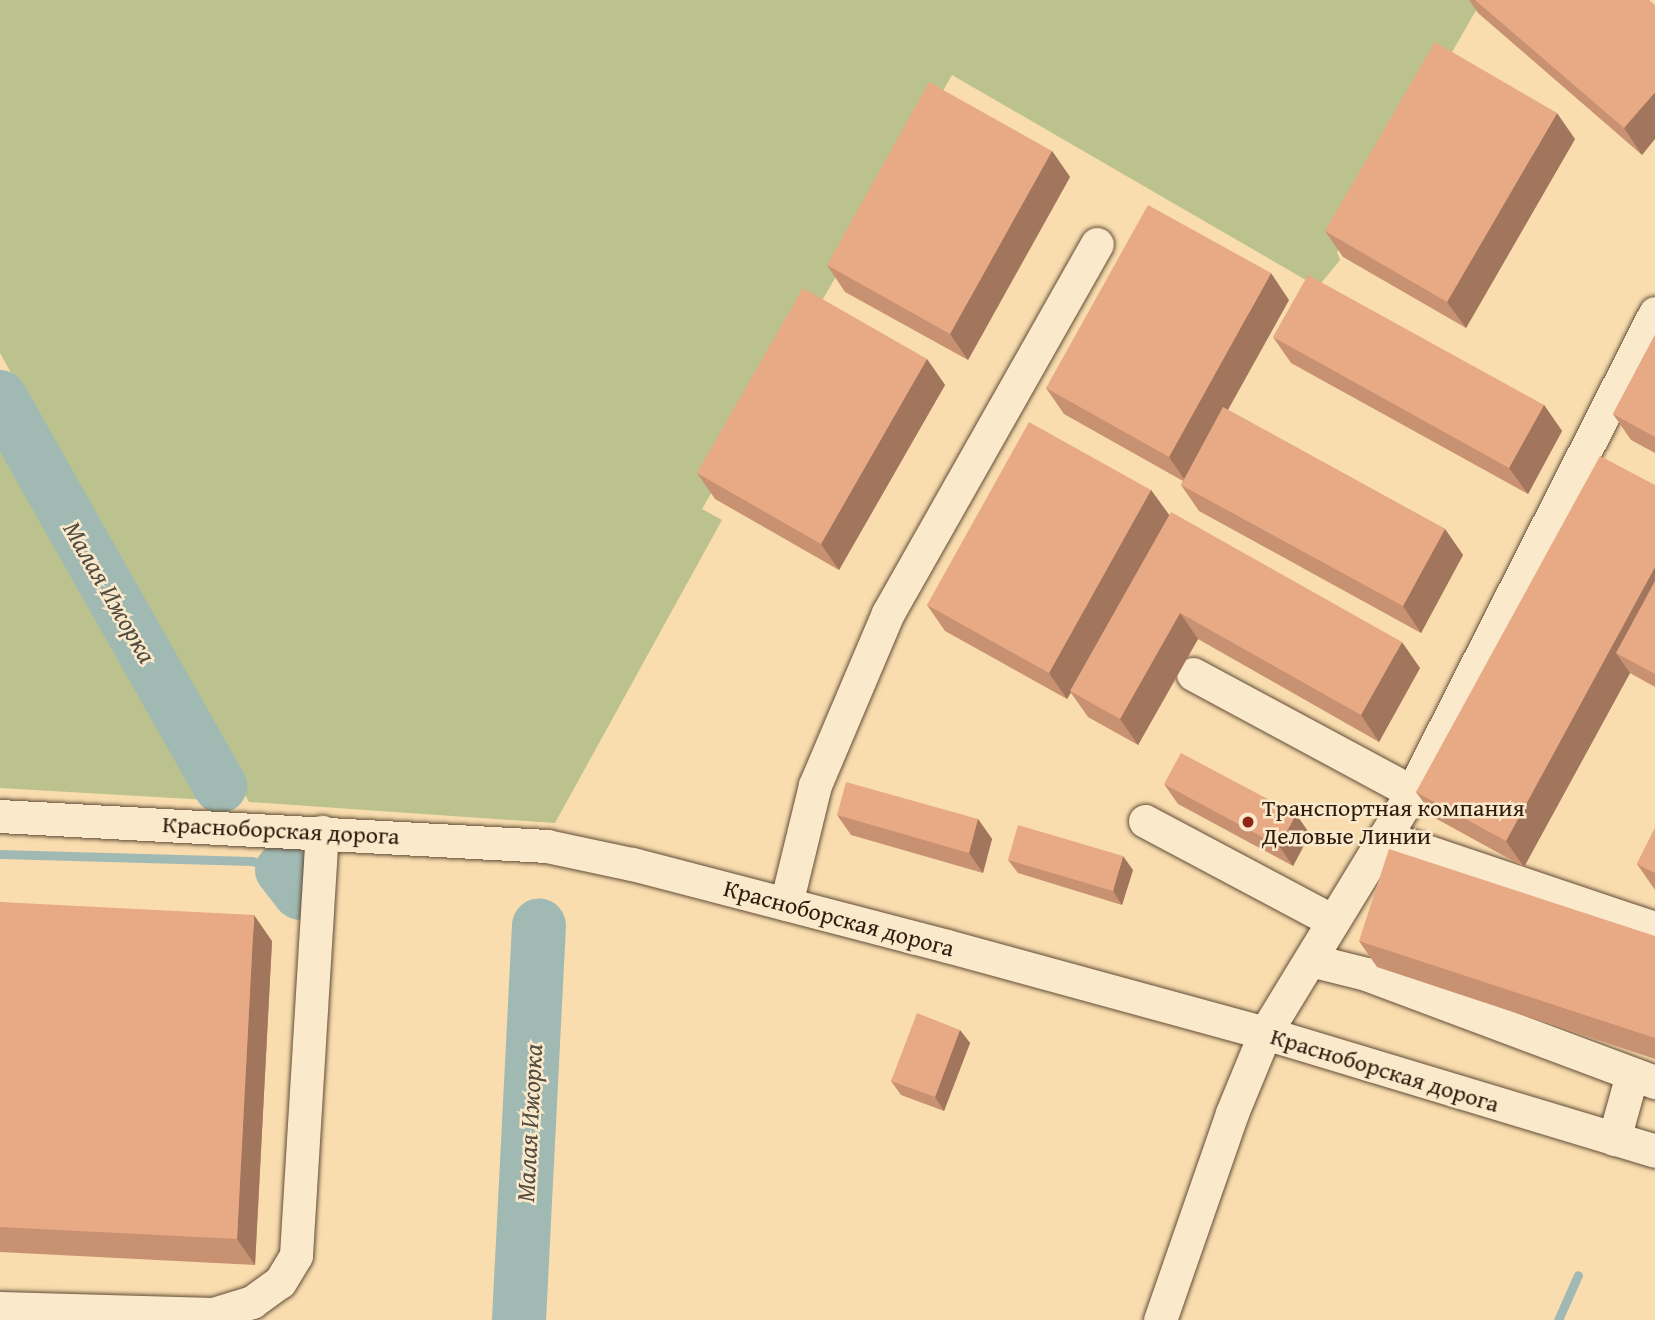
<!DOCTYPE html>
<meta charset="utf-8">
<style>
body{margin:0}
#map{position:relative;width:1655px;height:1320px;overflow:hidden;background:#f9ddaf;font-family:"Gentium Book Plus",serif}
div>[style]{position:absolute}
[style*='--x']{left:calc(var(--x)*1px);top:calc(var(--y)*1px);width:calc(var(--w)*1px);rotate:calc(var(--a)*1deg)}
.green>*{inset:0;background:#bbc28d}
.stream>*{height:9px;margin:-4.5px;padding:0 4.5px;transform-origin:4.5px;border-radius:4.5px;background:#a0bab3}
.river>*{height:54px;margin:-27px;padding:0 27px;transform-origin:27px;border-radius:27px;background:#a0bab3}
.roads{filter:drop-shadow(0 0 2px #624c37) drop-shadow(0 0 2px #624c37)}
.minor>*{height:33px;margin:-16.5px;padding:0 16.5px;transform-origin:16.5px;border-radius:16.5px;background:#fbe9cb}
.wall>*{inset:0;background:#c89172}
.shaded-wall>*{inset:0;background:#a2765d}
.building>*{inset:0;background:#e8a985}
.dots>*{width:19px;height:19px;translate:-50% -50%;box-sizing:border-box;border:4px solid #fbe9cb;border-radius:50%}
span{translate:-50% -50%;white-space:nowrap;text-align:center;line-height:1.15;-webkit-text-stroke:5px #fbe9cb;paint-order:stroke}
.poi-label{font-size:24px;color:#301b0f}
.left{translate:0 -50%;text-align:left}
.street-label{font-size:24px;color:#301b0f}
.water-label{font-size:26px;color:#524b40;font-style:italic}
</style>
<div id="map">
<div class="green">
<i style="clip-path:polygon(0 0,1482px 0,1337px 252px,1340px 260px,1318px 287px,952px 75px,702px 509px,722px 520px,555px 823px,249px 802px,0 353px)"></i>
<i style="clip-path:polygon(0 428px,208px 800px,0 788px)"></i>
</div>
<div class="stream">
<i style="--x:0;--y:854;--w:252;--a:1.6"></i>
<i style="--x:252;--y:861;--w:31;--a:17"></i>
<i style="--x:1558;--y:1320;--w:49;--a:-66"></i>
</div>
<div class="river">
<i style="--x:0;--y:397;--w:447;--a:60.5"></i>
<i style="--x:282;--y:870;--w:29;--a:52"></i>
<i style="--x:519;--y:1320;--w:395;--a:-87.1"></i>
</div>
<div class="roads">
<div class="minor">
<i style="--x:1193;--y:674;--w:249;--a:28.3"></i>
<i style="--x:0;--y:816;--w:548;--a:3.14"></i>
<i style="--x:547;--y:846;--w:87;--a:12"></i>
<i style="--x:632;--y:864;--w:325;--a:14.6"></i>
<i style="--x:947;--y:946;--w:330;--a:15.3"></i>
<i style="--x:1265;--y:1033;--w:407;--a:16.8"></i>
<i style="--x:1145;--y:821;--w:213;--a:28"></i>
<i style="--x:1384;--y:837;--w:286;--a:18.6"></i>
<i style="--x:786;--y:904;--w:122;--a:-76.3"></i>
<i style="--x:815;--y:785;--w:187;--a:-67"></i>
<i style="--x:888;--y:613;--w:424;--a:-60.5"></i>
<i style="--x:1310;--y:960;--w:58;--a:14"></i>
<i style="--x:1366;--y:974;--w:309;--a:20.5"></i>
<i style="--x:1614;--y:1139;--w:67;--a:-74.5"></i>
<i style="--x:0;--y:1308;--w:213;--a:1.6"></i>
<i style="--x:213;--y:1314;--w:41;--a:-17.1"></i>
<i style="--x:252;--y:1302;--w:34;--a:-36"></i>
<i style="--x:280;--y:1282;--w:31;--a:-59"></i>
<i style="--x:296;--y:1255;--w:424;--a:-86.5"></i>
<i style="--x:1160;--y:1320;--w:219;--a:-70.8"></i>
<i style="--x:1232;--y:1113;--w:87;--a:-67.6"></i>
<i style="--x:1265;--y:1033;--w:282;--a:-58.6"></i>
<i style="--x:1412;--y:792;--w:537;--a:-63.1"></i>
</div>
</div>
<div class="wall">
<i style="clip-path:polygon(1469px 0,1649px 0,1642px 155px,1478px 13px)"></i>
<i style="clip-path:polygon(1575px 139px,1466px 328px,1343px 257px,1325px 231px)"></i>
<i style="clip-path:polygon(1052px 151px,1070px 177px,968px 360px,845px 292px,827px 265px)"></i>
<i style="clip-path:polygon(1289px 300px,1228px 410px,1445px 529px,1463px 555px,1421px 633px,1199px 511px,1181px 485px,1183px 481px,1064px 414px,1046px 388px)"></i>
<i style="clip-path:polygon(1655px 335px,1655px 453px,1631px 440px,1613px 414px)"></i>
<i style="clip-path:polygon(1273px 337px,1544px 405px,1562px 431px,1528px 494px,1291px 363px)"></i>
<i style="clip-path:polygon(927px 359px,945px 385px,839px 570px,715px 499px,697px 473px)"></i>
<i style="clip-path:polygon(1655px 485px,1655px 687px,1630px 673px,1524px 867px,1435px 818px,1416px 792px)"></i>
<i style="clip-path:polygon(1151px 490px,1169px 515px,1420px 668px,1379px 742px,1198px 639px,1138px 745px,1088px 717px,1071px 693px,1067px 699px,945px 631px,927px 605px)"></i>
<i style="clip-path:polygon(1164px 784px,1310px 834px,1293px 866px,1178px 804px)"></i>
<i style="clip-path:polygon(837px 815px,978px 819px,992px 839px,983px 873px,851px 835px)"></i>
<i style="clip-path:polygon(1655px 828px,1655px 890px,1637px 864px)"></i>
<i style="clip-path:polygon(1008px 860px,1133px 870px,1122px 905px,1018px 873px)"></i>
<i style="clip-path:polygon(0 902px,272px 941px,255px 1265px,0 1252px)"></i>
<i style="clip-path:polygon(1655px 936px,1655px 1059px,1377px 967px,1359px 941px)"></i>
<i style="clip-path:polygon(960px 1030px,970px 1043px,944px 1111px,901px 1095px,891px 1081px)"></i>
</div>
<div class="shaded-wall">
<i style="clip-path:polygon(1655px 92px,1655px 139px,1642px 155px,1624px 128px)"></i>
<i style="clip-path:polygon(1557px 113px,1575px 139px,1466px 328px,1447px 302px)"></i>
<i style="clip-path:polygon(1052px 151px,1070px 177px,968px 360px,950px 334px)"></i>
<i style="clip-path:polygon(1271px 273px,1289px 300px,1187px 483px,1169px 457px)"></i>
<i style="clip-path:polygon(927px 359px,945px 385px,839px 570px,821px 544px)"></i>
<i style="clip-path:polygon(1544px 405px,1562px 431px,1528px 494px,1509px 468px)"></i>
<i style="clip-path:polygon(1151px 490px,1170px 516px,1067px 699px,1049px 673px)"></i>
<i style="clip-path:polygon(1445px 529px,1463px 555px,1421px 633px,1403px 606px)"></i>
<i style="clip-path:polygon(1655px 567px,1655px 627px,1616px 653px,1630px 673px,1524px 867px,1506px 841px)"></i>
<i style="clip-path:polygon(1180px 613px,1198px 639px,1138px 745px,1120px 719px)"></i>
<i style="clip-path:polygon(1402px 642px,1420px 668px,1379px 742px,1361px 715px)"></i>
<i style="clip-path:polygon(1296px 814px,1310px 834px,1293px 866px,1279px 846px)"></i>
<i style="clip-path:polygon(978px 819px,992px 839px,983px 873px,969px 853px)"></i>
<i style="clip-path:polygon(1123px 856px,1133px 870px,1122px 905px,1113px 891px)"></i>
<i style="clip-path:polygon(254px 915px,272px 941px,255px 1265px,237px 1239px)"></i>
<i style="clip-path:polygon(960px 1030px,970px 1043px,944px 1111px,935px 1097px)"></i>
</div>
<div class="building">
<i style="clip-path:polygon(1475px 0,1649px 0,1655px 5px,1655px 92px,1624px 128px)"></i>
<i style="clip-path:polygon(1435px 42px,1557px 113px,1447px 302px,1325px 231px)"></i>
<i style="clip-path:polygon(929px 82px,1052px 151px,950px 334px,827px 265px)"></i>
<i style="clip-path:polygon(1148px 205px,1271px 273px,1169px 457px,1046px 388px)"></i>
<i style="clip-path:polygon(1308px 275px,1544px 405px,1509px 468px,1273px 337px)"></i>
<i style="clip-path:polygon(803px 288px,927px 359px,821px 544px,697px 473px)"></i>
<i style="clip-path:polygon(1655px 335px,1655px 437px,1613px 414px)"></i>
<i style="clip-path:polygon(1223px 407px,1445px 529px,1403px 606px,1181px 485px)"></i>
<i style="clip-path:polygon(1029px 422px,1151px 490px,1049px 673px,927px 605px)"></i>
<i style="clip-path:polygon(1600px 456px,1655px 485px,1655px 567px,1506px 841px,1416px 792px)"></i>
<i style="clip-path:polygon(1171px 512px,1402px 642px,1361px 715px,1180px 613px,1120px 719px,1070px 691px)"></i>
<i style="clip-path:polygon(1655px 581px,1655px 674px,1616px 653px)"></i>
<i style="clip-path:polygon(1181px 753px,1296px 814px,1279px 846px,1164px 784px)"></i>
<i style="clip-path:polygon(846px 782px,978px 819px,969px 853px,837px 815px)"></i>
<i style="clip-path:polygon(1018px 825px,1123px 856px,1113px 891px,1008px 860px)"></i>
<i style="clip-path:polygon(1655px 828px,1655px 873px,1637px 864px)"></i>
<i style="clip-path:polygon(1389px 849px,1655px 936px,1655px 1038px,1359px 941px)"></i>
<i style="clip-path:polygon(0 902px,254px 915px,237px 1239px,0 1227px)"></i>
<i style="clip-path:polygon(917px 1013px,960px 1030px,935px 1097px,891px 1081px)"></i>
</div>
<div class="dots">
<i style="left:1248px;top:822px;background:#8f2418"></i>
</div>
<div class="poi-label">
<span class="left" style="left:1262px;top:822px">Транспортная компания<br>Деловые Линии</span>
</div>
<div class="street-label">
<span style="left:281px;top:830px;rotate:3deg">Красноборская дорога</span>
<span style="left:839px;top:918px;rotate:15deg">Красноборская дорога</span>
<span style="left:1385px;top:1070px;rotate:17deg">Красноборская дорога</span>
</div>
<div class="water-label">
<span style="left:110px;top:592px;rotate:60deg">Малая Ижорка</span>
<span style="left:529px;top:1123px;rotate:-87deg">Малая Ижорка</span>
</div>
</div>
